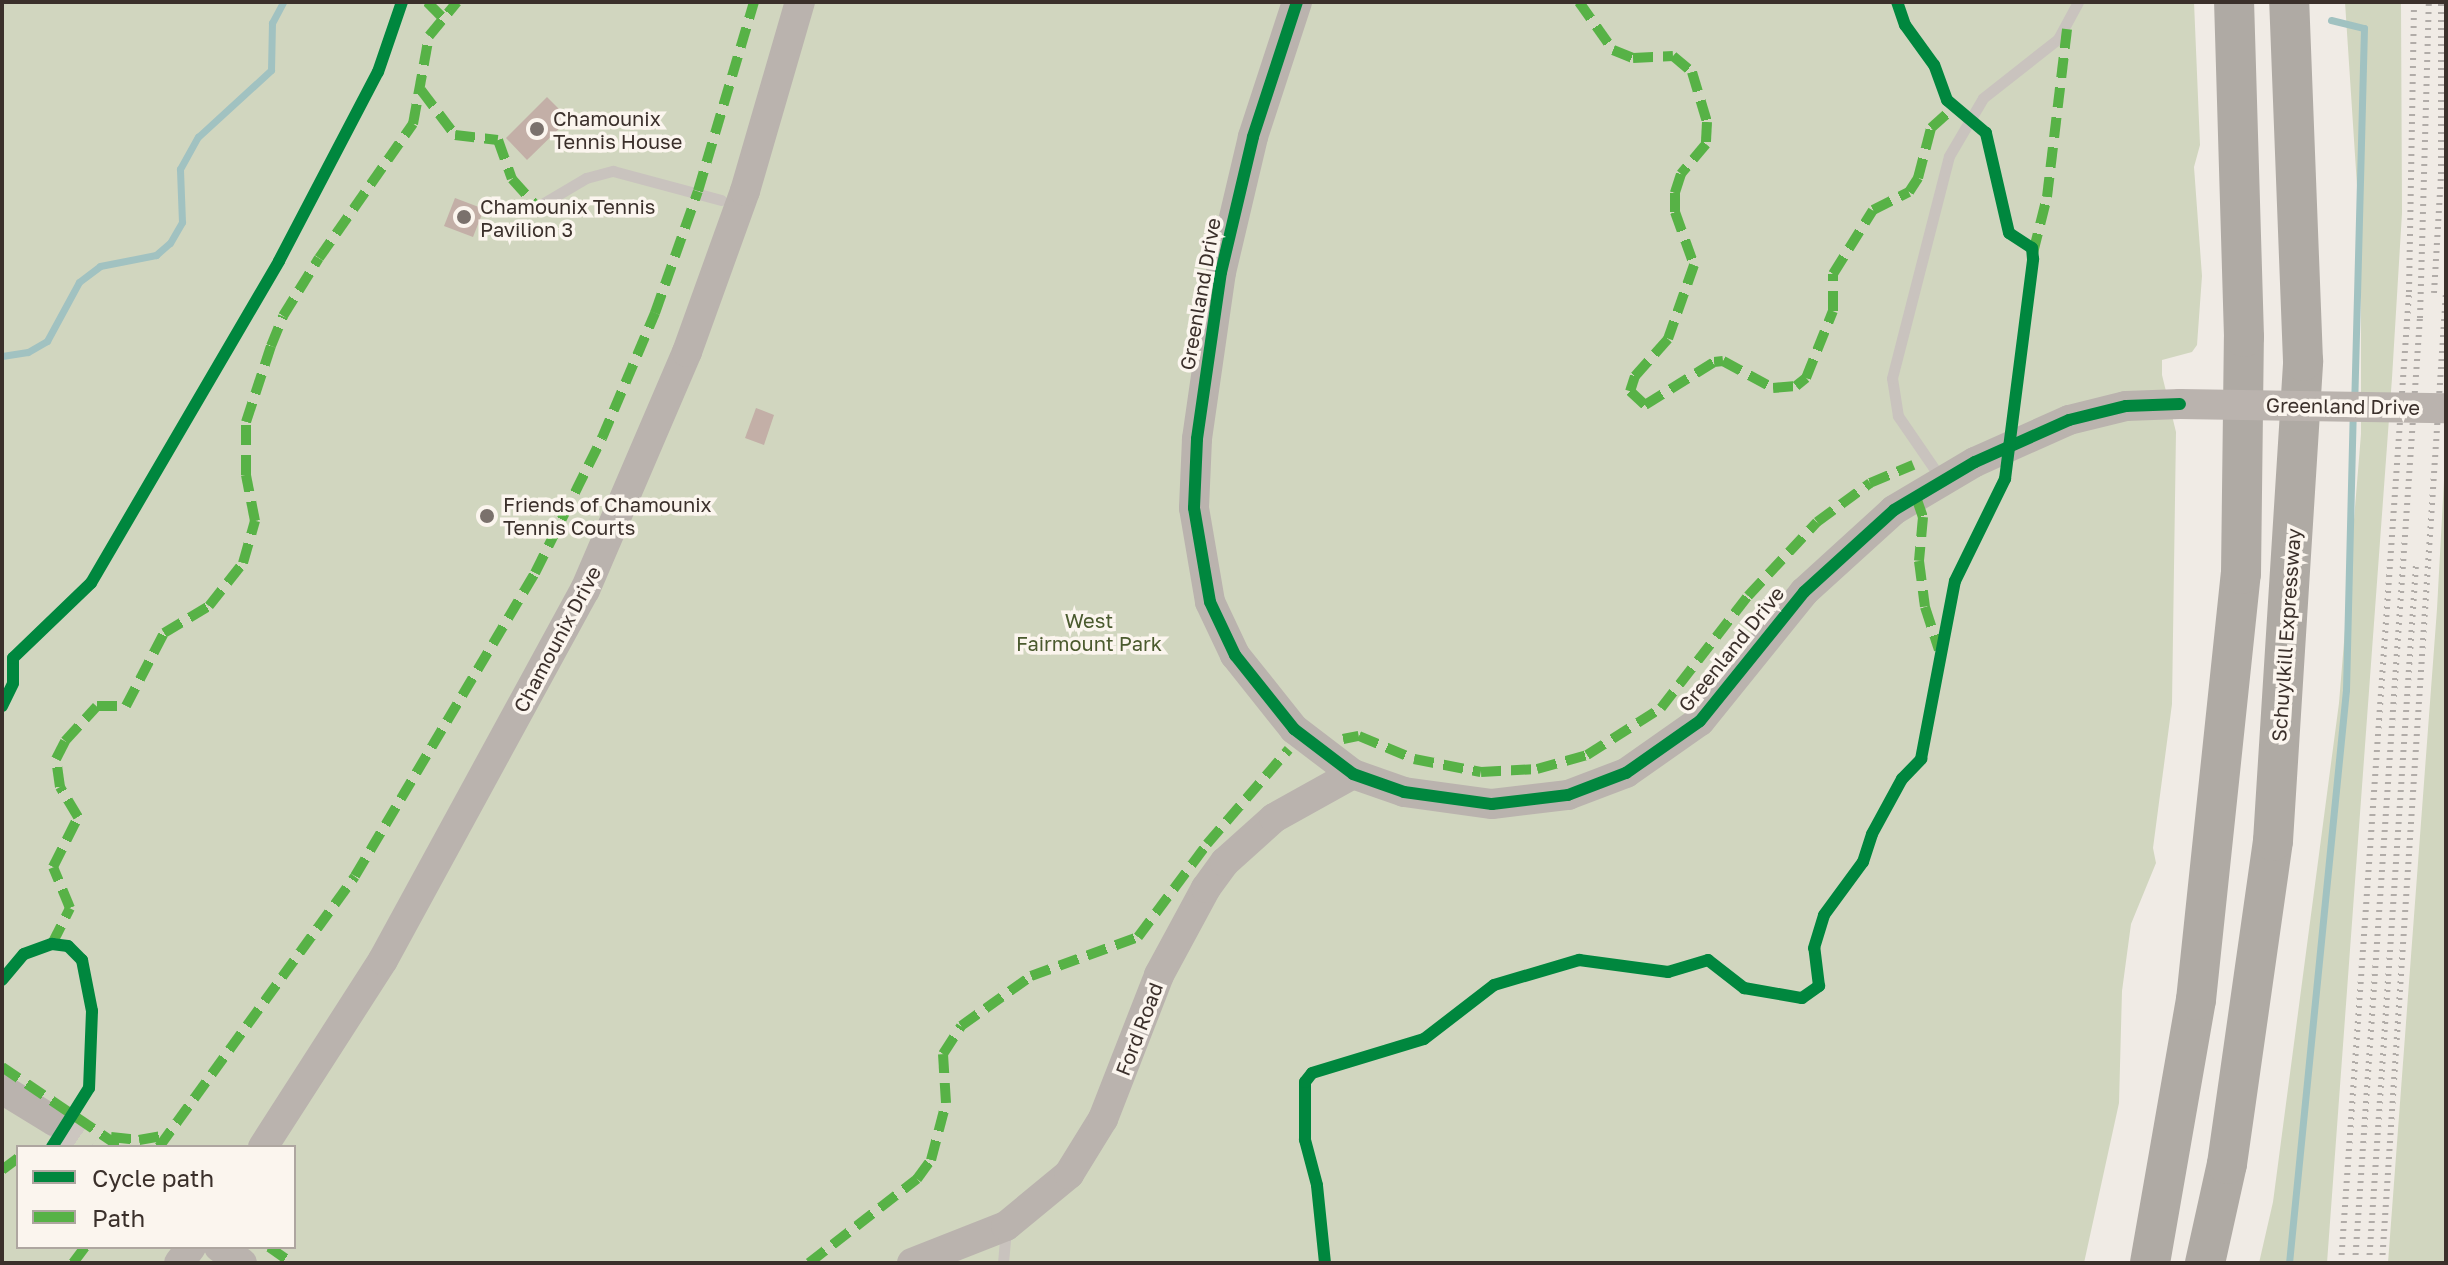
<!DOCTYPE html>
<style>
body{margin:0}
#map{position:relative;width:2448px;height:1265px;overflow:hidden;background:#f0ebe5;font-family:"Golos Text",sans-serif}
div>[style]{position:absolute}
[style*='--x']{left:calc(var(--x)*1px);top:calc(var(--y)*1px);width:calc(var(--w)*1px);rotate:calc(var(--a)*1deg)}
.green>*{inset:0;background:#d1d6bf}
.stream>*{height:7px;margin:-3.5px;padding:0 3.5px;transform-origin:3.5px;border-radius:3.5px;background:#a1c2c1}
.building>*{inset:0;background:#c3afa7}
.secondary-tunnel>*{height:30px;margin-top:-15px;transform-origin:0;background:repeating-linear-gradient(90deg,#ccc6c0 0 30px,transparent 0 45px)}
.lane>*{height:11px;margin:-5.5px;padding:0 5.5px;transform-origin:5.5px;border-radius:5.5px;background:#c9c3be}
.secondary>*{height:30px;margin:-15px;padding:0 15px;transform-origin:15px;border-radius:15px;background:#bab3ae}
.highway>*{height:40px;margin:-20px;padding:0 20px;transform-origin:20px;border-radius:20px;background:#afaaa4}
.rail>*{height:6px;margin-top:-3px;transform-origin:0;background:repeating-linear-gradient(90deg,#b1aca8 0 2px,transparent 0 8px)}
.secondary-bridge>*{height:30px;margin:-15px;padding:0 15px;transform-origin:15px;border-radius:15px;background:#bab3ae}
.quiet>*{height:10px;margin-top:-5px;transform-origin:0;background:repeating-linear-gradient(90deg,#57b246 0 20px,transparent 0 30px)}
.cycleway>*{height:12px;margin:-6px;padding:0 6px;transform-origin:6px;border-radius:6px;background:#00873e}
.dots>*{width:22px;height:22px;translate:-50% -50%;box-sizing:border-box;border:4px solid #fbf5ee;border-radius:50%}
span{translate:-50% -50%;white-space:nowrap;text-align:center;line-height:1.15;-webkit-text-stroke:7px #fbf5ee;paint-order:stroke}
.poi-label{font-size:20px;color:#3b302b}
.left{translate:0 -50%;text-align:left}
.street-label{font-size:20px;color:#3b302b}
.park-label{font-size:20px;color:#4a5a2e}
.frame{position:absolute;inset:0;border:4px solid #3b302b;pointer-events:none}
.legend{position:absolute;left:16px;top:1145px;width:280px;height:104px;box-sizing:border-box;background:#fbf5ee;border:2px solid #aea6a0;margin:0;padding:10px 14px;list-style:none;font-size:24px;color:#3b302b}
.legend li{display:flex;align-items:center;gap:16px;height:40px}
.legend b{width:40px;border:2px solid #aea6a0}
</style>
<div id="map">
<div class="green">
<i style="clip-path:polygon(evenodd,2px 2px,2194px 2px,2200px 145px,2194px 167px,2202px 276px,2197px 345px,2192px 352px,2162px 360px,2162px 375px,2176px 432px,2172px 704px,2153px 848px,2156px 863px,2131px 924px,2122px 991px,2119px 1103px,2084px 1263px,2px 1263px,2px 1106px,13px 1078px,2px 1072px,2px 2px,18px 1147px,294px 1147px,294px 1247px,18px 1247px,18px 1147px)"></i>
<i style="clip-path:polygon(2345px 2px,2401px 2px,2402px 213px,2392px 378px,2327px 1263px,2259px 1263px,2273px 1202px,2339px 703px,2361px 434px,2361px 247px)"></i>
<i style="clip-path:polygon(2446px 444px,2446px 1263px,2388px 1263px,2437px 609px)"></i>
</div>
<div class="stream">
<i style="--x:2331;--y:20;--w:34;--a:14"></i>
<i style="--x:2364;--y:28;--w:372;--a:91.5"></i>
<i style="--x:2;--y:356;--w:26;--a:-9"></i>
<i style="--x:28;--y:352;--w:22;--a:-30"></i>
<i style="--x:47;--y:341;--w:67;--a:-61.5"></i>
<i style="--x:79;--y:282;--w:26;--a:-37"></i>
<i style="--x:100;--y:266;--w:57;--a:-11.1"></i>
<i style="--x:156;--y:255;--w:18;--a:-41"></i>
<i style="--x:170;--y:243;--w:24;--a:-60"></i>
<i style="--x:182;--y:222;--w:53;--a:-92.2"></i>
<i style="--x:180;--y:169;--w:37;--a:-61"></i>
<i style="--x:198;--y:137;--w:99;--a:-42.5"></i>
<i style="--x:271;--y:70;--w:47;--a:-88.8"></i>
<i style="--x:272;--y:23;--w:24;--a:-62"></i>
<i style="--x:2289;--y:1263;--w:576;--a:-84.32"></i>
<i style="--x:2346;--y:690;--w:277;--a:-88.6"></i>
</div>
<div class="building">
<i style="clip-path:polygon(547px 97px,569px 119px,527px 160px,506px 138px)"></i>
<i style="clip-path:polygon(455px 198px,484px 209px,473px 237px,444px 226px)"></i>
<i style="clip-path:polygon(756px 408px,774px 415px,764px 445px,745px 438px)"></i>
</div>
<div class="secondary-tunnel">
<i style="--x:54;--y:1121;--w:45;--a:35.1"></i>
</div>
<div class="lane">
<i style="--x:537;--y:207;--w:57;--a:-30.6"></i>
<i style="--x:586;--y:178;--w:28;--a:-15"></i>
<i style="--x:613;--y:171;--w:112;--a:15"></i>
<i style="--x:1942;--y:480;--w:78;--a:-124.5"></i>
<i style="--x:1898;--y:416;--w:38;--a:-99"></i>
<i style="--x:1892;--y:378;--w:229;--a:-75.6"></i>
<i style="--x:1949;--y:156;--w:67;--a:-59.6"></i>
<i style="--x:1983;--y:98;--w:95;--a:-38.2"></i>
<i style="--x:2058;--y:39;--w:42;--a:-61.6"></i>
<i style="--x:1003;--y:1263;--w:32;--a:-85"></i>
</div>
<div class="secondary">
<i style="--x:1297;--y:2;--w:142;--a:108.1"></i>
<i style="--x:1253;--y:137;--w:139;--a:103.3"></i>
<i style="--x:1221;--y:272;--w:169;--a:98.2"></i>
<i style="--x:1197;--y:439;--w:69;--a:92.5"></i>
<i style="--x:1194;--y:508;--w:95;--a:80.3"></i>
<i style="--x:1210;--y:602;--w:59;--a:64.7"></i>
<i style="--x:1235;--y:655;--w:95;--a:51.4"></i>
<i style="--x:1294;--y:729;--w:74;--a:37.3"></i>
<i style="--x:1353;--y:774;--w:54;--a:19.4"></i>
<i style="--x:1404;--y:792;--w:89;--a:7.8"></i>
<i style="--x:1492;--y:804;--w:77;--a:-6.8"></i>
<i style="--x:1568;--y:795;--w:62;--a:-20.8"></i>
<i style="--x:1626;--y:773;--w:90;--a:-35.1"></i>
<i style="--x:1700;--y:721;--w:166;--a:-51.1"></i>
<i style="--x:1804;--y:592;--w:122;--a:-42.3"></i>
<i style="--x:1894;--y:510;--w:94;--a:-30.7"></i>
<i style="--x:1975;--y:462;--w:103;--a:-24.1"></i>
<i style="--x:2069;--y:420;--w:59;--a:-13.8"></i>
<i style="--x:2126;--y:406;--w:54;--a:-2.1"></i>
<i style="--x:2;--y:1089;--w:61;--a:31.6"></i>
<i style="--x:263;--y:1147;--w:222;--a:-57.3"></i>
<i style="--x:383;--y:960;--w:422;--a:-61.4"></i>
<i style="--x:585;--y:590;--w:259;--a:-66.8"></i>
<i style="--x:687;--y:352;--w:171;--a:-70.2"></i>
<i style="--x:745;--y:191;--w:197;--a:-73.8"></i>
<i style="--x:219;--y:1247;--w:28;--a:35"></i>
<i style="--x:179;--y:1263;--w:20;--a:-53"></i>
<i style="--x:912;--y:1263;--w:101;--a:-21.5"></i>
<i style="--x:1006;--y:1226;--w:82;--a:-39.5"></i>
<i style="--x:1069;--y:1174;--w:65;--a:-58.3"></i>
<i style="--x:1103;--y:1119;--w:155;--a:-68.7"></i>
<i style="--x:1159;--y:975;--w:99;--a:-61.6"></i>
<i style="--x:1206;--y:888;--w:32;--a:-54"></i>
<i style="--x:1225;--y:862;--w:66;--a:-41.9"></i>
<i style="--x:1274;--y:818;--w:90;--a:-29.1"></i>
</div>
<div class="highway">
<i style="--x:2150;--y:1263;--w:267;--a:-80.1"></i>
<i style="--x:2196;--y:1000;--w:428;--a:-84"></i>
<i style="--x:2241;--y:574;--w:237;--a:-89.3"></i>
<i style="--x:2244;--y:337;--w:335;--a:-91.7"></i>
<i style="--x:2205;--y:1263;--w:101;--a:-77.5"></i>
<i style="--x:2227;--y:1164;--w:326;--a:-81.9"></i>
<i style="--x:2273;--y:841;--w:481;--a:-86.4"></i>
<i style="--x:2303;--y:361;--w:359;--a:-92.2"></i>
</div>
<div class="rail">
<i style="--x:2434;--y:293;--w:119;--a:-86.6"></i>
<i style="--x:2441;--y:174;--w:172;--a:-90"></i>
<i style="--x:2341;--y:1263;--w:973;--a:-85.99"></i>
<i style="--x:2409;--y:292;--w:290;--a:-89"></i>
<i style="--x:2355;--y:1263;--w:947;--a:-86.07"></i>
<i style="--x:2420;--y:318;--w:316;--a:-88.4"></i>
<i style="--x:2369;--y:1263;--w:700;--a:-86.15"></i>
<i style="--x:2382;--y:1263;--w:972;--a:-86.23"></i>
</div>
<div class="secondary-bridge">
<i style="--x:2180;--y:404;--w:266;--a:0.9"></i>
</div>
<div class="quiet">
<i style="--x:427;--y:2;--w:21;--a:45"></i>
<i style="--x:1579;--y:2;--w:59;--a:54.7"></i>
<i style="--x:1613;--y:50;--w:22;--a:22"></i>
<i style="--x:1633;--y:58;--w:40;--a:-2.9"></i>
<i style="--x:1673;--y:56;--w:25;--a:40"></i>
<i style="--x:1692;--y:72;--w:52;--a:73.3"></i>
<i style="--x:1707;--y:122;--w:22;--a:93"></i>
<i style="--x:1706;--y:144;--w:39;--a:130"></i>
<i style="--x:1681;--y:174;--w:20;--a:108"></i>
<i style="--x:1675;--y:193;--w:19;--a:90"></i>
<i style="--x:1675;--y:212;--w:56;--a:70.3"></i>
<i style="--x:1694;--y:265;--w:78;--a:109.4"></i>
<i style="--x:1668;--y:339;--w:50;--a:131.7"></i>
<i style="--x:1635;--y:376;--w:16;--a:108"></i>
<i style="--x:1630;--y:391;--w:21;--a:43"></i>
<i style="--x:1645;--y:405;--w:81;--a:-31.9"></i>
<i style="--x:1714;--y:362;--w:9;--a:-6"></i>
<i style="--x:1723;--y:361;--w:57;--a:28.4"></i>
<i style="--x:1773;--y:388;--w:23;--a:-5"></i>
<i style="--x:1796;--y:386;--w:13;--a:-39"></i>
<i style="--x:1806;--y:378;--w:72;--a:-68.1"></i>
<i style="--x:1833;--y:311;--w:37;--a:-90"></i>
<i style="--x:1833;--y:274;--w:75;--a:-58"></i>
<i style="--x:1873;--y:210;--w:40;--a:-26.6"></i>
<i style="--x:1909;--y:192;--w:17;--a:-57"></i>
<i style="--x:1918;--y:178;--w:52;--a:-75.4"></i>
<i style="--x:1931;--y:128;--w:30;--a:-42"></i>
<i style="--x:421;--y:90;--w:56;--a:52.9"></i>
<i style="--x:455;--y:135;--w:43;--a:6.6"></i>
<i style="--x:498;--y:140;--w:41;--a:70.3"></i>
<i style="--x:512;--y:179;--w:38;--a:48"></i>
<i style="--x:2033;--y:253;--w:58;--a:-76"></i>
<i style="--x:2047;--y:197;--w:169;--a:-83.2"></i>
<i style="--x:1916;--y:497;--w:21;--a:71"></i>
<i style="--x:1923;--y:517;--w:44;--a:95.2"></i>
<i style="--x:1919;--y:561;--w:46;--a:82.6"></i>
<i style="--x:1925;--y:607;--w:45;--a:72"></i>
<i style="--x:1343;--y:739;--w:16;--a:-11"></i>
<i style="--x:1359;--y:736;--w:60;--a:22.7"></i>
<i style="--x:1414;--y:759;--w:68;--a:11"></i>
<i style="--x:1481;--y:772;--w:56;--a:-3.1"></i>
<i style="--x:1537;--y:769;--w:52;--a:-15.6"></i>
<i style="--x:1587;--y:755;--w:88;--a:-32.4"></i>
<i style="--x:1661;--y:708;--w:142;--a:-52.2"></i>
<i style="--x:1748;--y:596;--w:101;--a:-47"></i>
<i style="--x:1817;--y:522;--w:66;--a:-36.3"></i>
<i style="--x:1870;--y:483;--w:47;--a:-22.7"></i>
<i style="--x:52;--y:944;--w:40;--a:-63.4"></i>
<i style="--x:70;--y:908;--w:44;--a:-112.5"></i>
<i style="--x:53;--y:867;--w:56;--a:-63.4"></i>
<i style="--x:78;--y:817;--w:35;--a:-121"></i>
<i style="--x:60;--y:787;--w:28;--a:-98"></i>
<i style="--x:56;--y:759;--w:20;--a:-63"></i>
<i style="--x:65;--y:741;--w:47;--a:-47.6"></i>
<i style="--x:97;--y:706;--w:29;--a:0"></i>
<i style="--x:126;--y:706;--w:82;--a:-62.5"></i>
<i style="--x:164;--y:633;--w:52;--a:-31"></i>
<i style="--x:209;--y:606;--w:55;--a:-51.7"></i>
<i style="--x:243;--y:563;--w:44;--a:-74.1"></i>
<i style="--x:255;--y:521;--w:47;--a:-101.1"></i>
<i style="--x:246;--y:475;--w:53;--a:-90"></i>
<i style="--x:246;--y:422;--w:80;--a:-71.8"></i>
<i style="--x:271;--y:346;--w:32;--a:-68"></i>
<i style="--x:283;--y:316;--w:68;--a:-58.2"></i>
<i style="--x:319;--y:258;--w:164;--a:-55"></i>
<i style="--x:413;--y:124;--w:89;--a:-79.7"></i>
<i style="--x:429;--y:36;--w:44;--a:-50.5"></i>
<i style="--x:2;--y:1067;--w:143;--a:34.1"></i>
<i style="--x:111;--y:1137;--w:28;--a:6"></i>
<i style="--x:139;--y:1140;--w:29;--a:-10"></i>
<i style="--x:159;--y:1147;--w:334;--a:-54.1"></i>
<i style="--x:355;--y:876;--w:352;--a:-59.3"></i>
<i style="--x:535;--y:573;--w:151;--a:-63.6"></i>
<i style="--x:602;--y:438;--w:136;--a:-67"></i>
<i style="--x:655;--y:313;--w:129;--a:-70.6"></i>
<i style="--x:698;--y:191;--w:197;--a:-73.5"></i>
<i style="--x:2;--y:1170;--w:20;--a:-37"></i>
<i style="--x:269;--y:1247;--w:28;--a:35"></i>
<i style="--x:73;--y:1263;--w:20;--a:-53"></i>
<i style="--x:809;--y:1263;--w:137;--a:-37.9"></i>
<i style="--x:917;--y:1179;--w:24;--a:-54"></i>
<i style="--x:931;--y:1160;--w:59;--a:-75.3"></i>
<i style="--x:946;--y:1103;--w:49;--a:-93.5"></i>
<i style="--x:943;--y:1054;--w:33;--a:-57"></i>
<i style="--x:961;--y:1026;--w:86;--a:-35.5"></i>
<i style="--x:1031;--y:976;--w:114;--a:-20"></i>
<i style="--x:1138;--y:937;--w:116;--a:-53.4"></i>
<i style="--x:1207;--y:844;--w:125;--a:-49.2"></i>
</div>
<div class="cycleway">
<i style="--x:1297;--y:2;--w:142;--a:108.1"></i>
<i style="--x:1253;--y:137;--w:139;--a:103.3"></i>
<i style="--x:1221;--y:272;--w:169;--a:98.2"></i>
<i style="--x:1197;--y:439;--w:69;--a:92.5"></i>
<i style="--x:1194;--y:508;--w:95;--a:80.3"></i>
<i style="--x:1210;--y:602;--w:59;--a:64.7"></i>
<i style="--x:1235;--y:655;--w:95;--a:51.4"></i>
<i style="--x:1294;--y:729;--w:74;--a:37.3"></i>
<i style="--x:1353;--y:774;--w:54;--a:19.4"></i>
<i style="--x:1404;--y:792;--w:89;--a:7.8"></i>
<i style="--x:1492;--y:804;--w:77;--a:-6.8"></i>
<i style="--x:1568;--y:795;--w:62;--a:-20.8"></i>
<i style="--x:1626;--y:773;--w:90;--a:-35.1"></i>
<i style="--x:1700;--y:721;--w:166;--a:-51.1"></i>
<i style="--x:1804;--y:592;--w:122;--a:-42.3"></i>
<i style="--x:1894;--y:510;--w:94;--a:-30.7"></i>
<i style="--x:1975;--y:462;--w:103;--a:-24.1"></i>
<i style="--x:2069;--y:420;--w:59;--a:-13.8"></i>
<i style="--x:2126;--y:406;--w:54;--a:-2.1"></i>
<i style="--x:2;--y:706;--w:25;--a:-64"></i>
<i style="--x:13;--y:683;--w:25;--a:-90"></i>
<i style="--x:13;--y:658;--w:108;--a:-43.9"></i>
<i style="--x:91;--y:583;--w:373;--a:-59.7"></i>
<i style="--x:279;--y:261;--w:213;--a:-62.4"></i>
<i style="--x:378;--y:72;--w:74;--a:-71.1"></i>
<i style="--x:2;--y:980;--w:34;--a:-50"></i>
<i style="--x:24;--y:954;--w:30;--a:-20"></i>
<i style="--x:52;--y:944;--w:16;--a:7"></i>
<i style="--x:68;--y:946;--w:20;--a:45"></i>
<i style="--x:82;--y:960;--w:52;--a:78.9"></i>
<i style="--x:92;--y:1011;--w:77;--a:92.2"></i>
<i style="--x:89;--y:1088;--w:70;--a:122.1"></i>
<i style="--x:1325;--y:1263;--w:78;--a:-95.9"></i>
<i style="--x:1317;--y:1185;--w:47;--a:-104.9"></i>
<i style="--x:1305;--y:1140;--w:58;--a:-90"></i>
<i style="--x:1305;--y:1082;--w:11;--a:-52"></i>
<i style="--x:1312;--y:1073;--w:117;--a:-16.9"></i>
<i style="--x:1424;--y:1039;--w:88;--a:-37.6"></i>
<i style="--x:1494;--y:985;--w:89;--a:-16.4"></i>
<i style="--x:1579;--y:960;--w:90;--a:7.7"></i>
<i style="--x:1668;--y:972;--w:42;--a:-16.7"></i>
<i style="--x:1708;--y:960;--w:46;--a:37.9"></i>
<i style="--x:1744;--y:988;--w:59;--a:9.8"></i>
<i style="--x:1802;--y:998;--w:21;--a:-35"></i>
<i style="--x:1819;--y:986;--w:38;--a:-97"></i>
<i style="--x:1814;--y:948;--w:34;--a:-73"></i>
<i style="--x:1824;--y:915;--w:66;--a:-53.7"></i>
<i style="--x:1863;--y:862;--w:29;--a:-72"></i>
<i style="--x:1872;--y:834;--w:63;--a:-61.4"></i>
<i style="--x:1902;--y:779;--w:28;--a:-46"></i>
<i style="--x:1921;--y:759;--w:181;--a:-79.2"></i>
<i style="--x:1955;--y:581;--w:114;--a:-63.9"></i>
<i style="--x:2005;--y:479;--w:222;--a:-82.7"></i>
<i style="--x:2033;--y:259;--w:11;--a:-95"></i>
<i style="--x:2032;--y:248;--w:27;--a:-147"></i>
<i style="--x:2009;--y:233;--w:103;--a:-103"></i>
<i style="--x:1986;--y:133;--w:51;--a:-139.8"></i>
<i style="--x:1947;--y:100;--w:37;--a:-110"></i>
<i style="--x:1934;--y:65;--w:49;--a:-125.9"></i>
<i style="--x:1905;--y:25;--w:24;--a:-109"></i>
</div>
<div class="dots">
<i style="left:537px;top:129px;background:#7a716c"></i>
<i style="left:464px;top:217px;background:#7a716c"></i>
<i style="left:487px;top:516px;background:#7a716c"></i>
</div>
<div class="poi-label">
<span class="left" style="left:553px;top:130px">Chamounix<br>Tennis House</span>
<span class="left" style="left:480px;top:218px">Chamounix Tennis<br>Pavilion 3</span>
<span class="left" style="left:503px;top:516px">Friends of Chamounix<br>Tennis Courts</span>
</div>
<div class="street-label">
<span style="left:1200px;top:294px;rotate:-80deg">Greenland Drive</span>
<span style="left:2343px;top:406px;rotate:1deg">Greenland Drive</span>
<span style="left:2286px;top:635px;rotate:-86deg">Schuylkill Expressway</span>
<span style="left:557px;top:639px;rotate:-62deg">Chamounix Drive</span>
<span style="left:1731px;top:649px;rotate:-51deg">Greenland Drive</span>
<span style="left:1139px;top:1029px;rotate:-69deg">Ford Road</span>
</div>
<div class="park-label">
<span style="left:1089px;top:632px">West<br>Fairmount Park</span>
</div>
<div class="frame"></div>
<ul class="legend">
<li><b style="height:10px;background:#00873e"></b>Cycle path</li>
<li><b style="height:10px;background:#57b246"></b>Path</li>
</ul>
</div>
